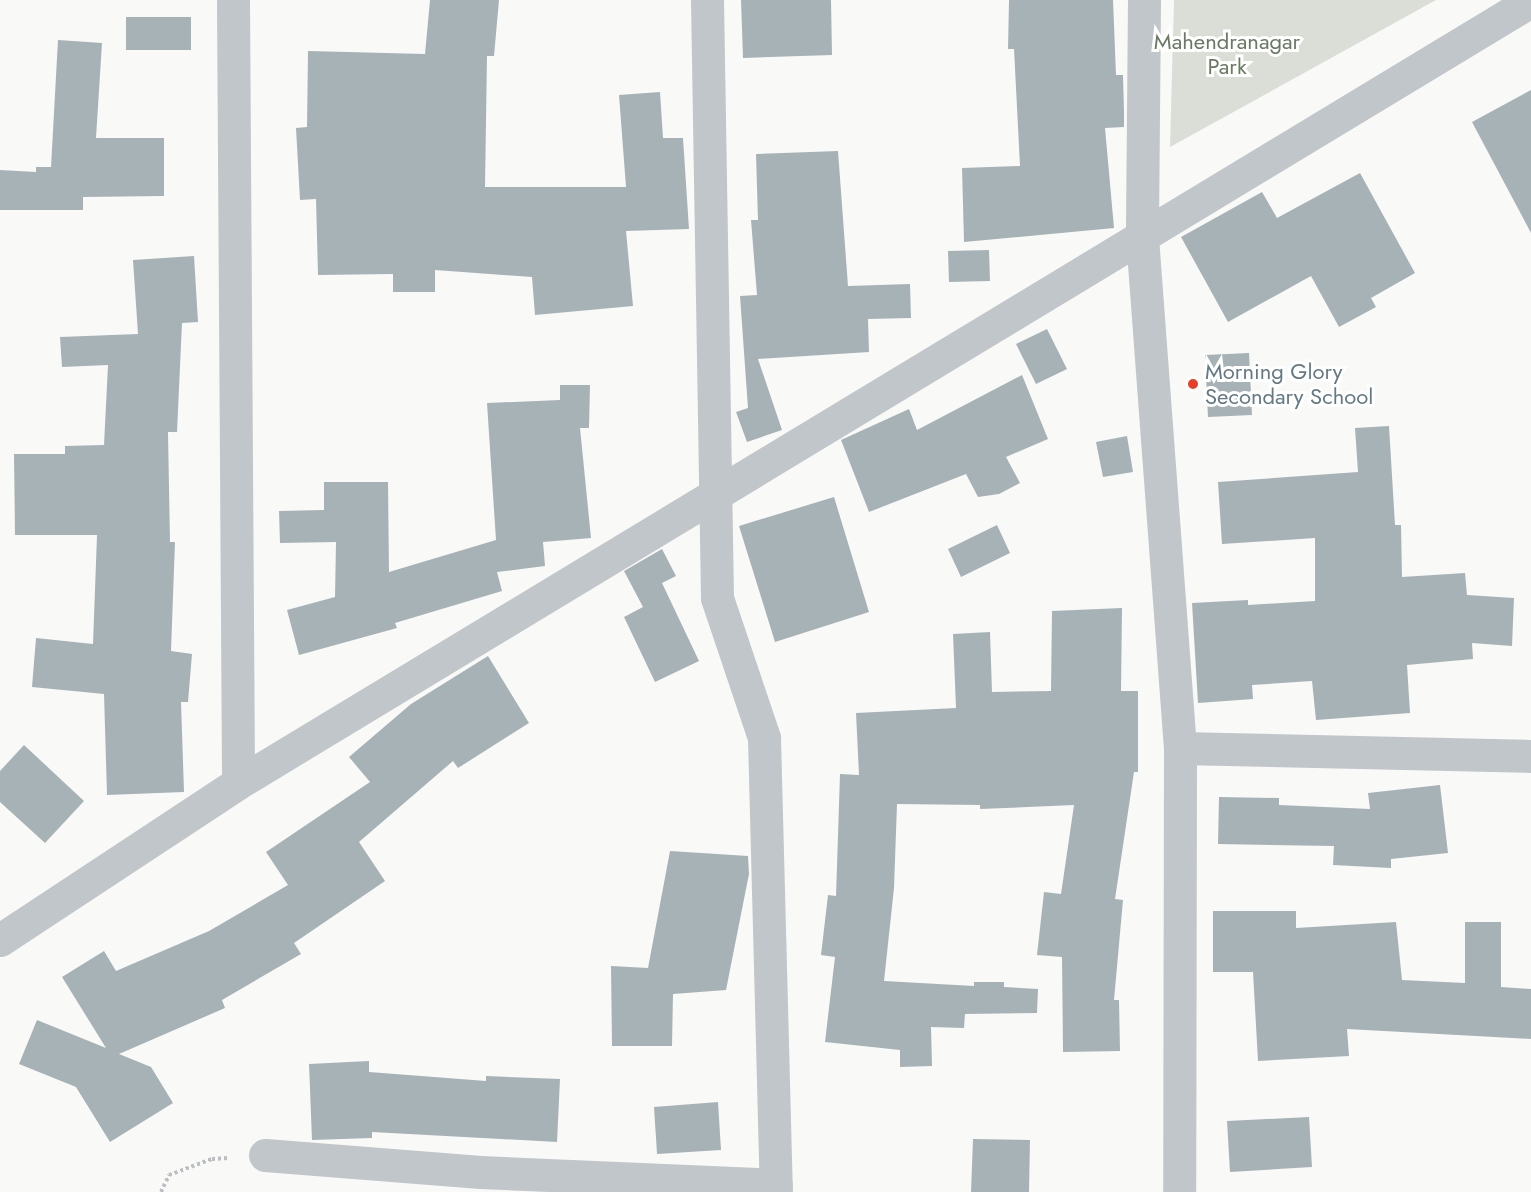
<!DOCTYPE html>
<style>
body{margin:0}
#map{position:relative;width:1531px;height:1192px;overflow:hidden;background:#f9f9f7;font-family:Jost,sans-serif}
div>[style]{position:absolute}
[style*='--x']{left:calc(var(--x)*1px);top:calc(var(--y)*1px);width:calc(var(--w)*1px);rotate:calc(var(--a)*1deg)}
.green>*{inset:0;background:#daded6}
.building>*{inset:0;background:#a7b2b7}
.path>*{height:4px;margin-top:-2px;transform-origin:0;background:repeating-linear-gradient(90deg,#babfc1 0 3px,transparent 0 6px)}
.minor>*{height:33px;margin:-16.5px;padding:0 16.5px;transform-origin:16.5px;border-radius:16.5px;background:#c0c6c9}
.dots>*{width:16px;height:16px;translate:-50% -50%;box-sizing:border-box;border:3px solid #fff;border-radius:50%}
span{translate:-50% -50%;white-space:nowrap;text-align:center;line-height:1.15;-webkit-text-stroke:6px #fff;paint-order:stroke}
.park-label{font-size:22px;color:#697a63}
.poi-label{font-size:22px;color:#647983}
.left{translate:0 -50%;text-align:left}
</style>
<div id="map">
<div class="green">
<i style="clip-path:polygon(1174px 0,1436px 0,1170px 147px)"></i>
</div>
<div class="building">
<i style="clip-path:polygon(430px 0,499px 0,494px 56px,487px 56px,485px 187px,626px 187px,619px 95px,660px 92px,663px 138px,683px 138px,689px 229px,626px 231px,633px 306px,535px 315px,532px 277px,435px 270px,435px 292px,393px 292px,393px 274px,318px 275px,316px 199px,300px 200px,296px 128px,307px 127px,308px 51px,425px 54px)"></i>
<i style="clip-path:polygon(741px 0,831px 0,832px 55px,743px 58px)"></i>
<i style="clip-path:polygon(1009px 0,1113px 0,1116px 75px,1123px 75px,1124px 112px,1124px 127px,1105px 128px,1114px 228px,964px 242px,962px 168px,1020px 166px,1014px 49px,1008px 49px)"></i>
<i style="clip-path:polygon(126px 17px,191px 17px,191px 50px,126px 50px)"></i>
<i style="clip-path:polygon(58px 40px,102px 43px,96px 138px,164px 138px,164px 196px,83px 197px,83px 210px,0 210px,0 170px,36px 172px,36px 167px,51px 167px)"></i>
<i style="clip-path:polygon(1531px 90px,1531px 233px,1472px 122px)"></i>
<i style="clip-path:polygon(838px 151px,848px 286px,910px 284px,911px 318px,868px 319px,869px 352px,758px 359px,782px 430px,747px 442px,736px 412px,748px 408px,740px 296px,757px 295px,751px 220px,758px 220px,756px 154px)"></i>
<i style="clip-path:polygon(1360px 173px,1415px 273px,1371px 298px,1376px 307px,1339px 327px,1311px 276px,1228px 322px,1181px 237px,1262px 192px,1277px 218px)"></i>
<i style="clip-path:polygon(989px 250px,990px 281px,949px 282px,948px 251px)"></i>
<i style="clip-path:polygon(194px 256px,198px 322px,182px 323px,177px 432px,168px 432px,170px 542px,175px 542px,171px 651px,192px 654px,188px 702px,181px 702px,184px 792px,107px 795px,104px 694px,32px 687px,36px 638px,93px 644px,97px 535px,15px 535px,14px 454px,65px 454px,65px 446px,104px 445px,108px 365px,62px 367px,60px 337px,138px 334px,133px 260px)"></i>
<i style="clip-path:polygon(1047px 329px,1067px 369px,1036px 384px,1016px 344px)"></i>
<i style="clip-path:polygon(1249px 353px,1252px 415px,1208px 417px,1205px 355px)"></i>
<i style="clip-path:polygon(1022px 375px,1048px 439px,1006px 457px,1020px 483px,999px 494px,978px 497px,966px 474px,869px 512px,841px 440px,909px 409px,917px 430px)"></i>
<i style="clip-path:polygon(560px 385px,590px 385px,589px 428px,580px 428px,591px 538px,543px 542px,545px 566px,497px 572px,502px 591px,395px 623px,397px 628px,299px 655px,287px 610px,335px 597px,336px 542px,280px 543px,279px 511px,324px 510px,324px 482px,388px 482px,389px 572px,496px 540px,487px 403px,560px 400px)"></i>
<i style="clip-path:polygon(1389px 426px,1395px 525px,1401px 525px,1402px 577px,1465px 573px,1467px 595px,1514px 598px,1512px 646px,1472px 643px,1473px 659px,1407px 665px,1410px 713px,1316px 720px,1312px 681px,1252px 685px,1253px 699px,1198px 703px,1192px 603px,1248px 600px,1248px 605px,1315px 601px,1315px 538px,1222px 544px,1218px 482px,1358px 472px,1355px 428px)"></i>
<i style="clip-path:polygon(1127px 436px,1133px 472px,1103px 477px,1096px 442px)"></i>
<i style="clip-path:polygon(834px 497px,869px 612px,775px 642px,739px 526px)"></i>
<i style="clip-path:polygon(997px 525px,1010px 553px,961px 577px,948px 549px)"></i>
<i style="clip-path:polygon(662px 549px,676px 576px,662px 583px,699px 661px,655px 682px,624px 617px,643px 607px,624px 571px)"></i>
<i style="clip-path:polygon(1122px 608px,1121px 691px,1138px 691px,1138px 772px,1134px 772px,1115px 899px,1123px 900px,1114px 1000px,1119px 1000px,1120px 1051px,1063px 1052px,1062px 957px,1037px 955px,1044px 892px,1061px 894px,1074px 805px,980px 809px,980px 805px,897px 804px,894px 888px,884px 981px,974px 986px,974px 982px,1004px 982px,1004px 987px,1038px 989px,1037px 1013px,965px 1014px,964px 1028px,931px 1027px,932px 1066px,900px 1067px,900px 1050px,825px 1042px,835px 957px,821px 955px,828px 895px,836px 896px,840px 774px,859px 775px,856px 713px,956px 708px,953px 634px,990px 632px,992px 692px,1051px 691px,1052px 611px)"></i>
<i style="clip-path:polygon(488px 656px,529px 723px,458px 768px,453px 761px,359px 842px,385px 881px,294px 943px,301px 954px,222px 1000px,225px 1008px,119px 1054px,151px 1067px,173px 1103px,110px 1142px,76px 1087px,19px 1064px,37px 1020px,106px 1048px,62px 977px,104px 951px,116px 971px,209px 931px,288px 885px,266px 852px,370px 782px,349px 757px,411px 704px)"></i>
<i style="clip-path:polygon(24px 745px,84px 801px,45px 843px,0 802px,0 771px)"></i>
<i style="clip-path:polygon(1440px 785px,1448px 853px,1391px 859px,1391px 868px,1333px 865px,1334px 846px,1218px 844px,1219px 797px,1279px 798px,1279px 805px,1370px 809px,1368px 793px)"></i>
<i style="clip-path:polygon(670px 851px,748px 856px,749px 874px,726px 990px,673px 994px,672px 1046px,612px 1046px,611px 966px,648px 968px)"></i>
<i style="clip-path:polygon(1213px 911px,1296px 911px,1296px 928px,1396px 922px,1402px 980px,1465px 983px,1465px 922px,1501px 922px,1501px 987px,1531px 989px,1531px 1039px,1347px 1029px,1349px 1056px,1258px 1061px,1253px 972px,1213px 972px)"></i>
<i style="clip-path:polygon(369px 1061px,369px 1072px,486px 1081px,486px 1076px,560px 1079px,557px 1142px,372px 1132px,372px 1138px,312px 1140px,309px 1064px)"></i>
<i style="clip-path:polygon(718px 1102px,721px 1150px,657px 1154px,654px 1107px)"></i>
<i style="clip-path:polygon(1309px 1117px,1312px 1167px,1230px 1172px,1227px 1121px)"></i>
<i style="clip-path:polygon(973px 1139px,1030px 1140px,1029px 1192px,971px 1192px)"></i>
</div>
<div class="path">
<i style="--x:161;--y:1192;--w:19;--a:-65"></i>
<i style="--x:169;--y:1175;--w:46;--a:-20.4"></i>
<i style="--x:212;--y:1159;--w:17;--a:-3"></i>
</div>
<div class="minor">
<i style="--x:233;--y:0;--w:783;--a:89.63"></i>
<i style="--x:707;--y:0;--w:598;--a:89.04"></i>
<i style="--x:717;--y:598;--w:148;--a:71.4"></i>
<i style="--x:764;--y:738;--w:454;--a:88.5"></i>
<i style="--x:1144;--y:0;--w:237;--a:90.5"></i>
<i style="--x:1142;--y:237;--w:512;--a:85.75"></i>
<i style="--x:1180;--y:748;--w:444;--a:90.1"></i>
<i style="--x:1180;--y:748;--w:351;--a:1.3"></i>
<i style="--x:0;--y:940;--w:285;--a:-33.4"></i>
<i style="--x:238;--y:783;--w:1511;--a:-31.17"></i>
<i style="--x:265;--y:1155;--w:216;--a:4.5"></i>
<i style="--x:480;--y:1172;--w:296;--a:2.5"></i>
</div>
<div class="dots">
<i style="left:1193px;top:384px;background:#e74029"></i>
</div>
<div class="park-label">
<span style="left:1227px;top:54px">Mahendranagar<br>Park</span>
</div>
<div class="poi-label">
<span class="left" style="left:1205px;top:384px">Morning Glory<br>Secondary School</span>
</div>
</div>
